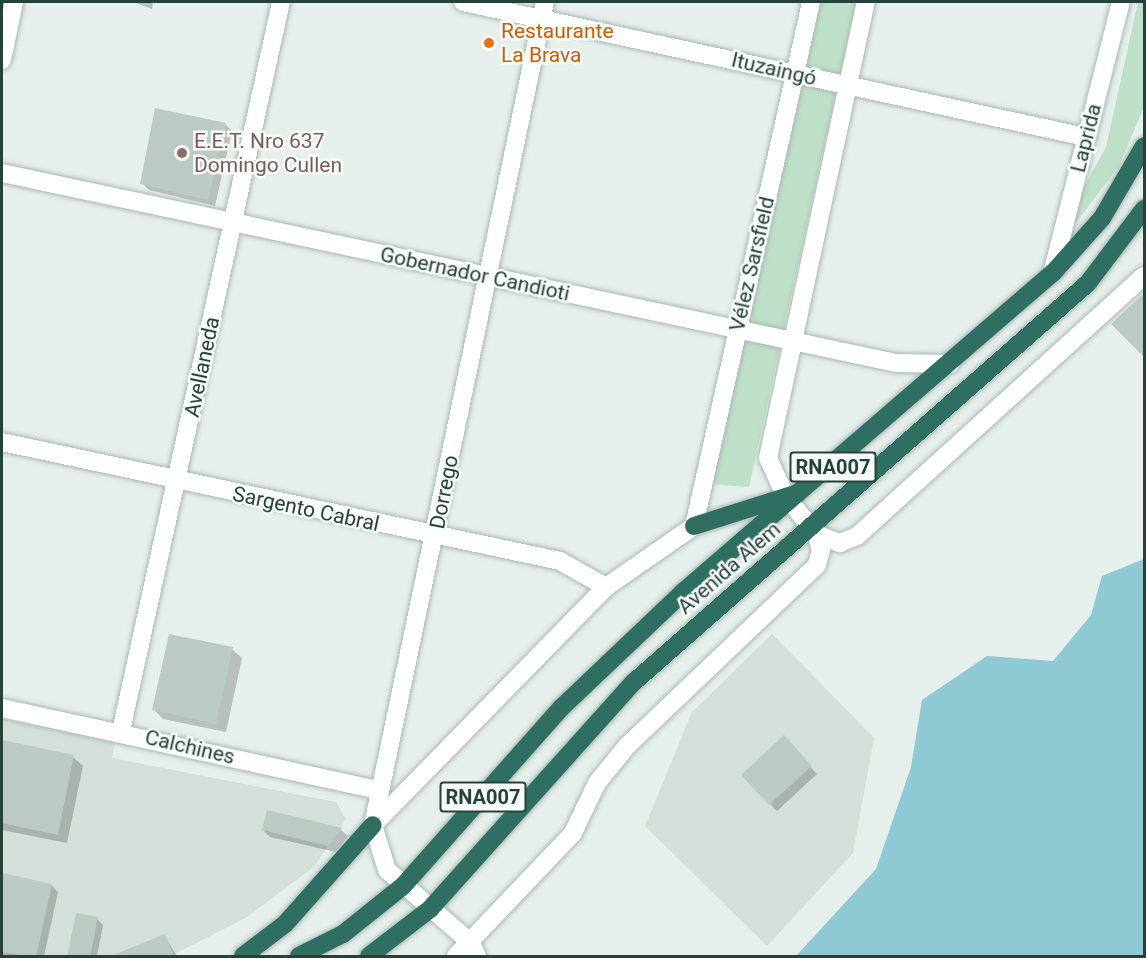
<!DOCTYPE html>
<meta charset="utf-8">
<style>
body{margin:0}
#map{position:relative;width:1146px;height:958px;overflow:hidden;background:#e6efeb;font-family:Roboto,sans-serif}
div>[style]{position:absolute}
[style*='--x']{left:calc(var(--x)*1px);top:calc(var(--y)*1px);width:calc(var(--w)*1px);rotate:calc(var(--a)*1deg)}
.built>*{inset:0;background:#d4dfda}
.green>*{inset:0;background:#bfe0c8}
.water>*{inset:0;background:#8ec9d4}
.shadow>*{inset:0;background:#0003}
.building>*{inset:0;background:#bbcac4}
.roads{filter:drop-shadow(0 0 2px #a8b8b2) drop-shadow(0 0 2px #a8b8b2)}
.minor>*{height:18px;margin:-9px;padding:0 9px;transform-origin:9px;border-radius:9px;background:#fff}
.highway>*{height:18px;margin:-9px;padding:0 9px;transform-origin:9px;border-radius:9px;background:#2f6f62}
.dots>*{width:16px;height:16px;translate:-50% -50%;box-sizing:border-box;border:3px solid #f7fbf9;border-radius:50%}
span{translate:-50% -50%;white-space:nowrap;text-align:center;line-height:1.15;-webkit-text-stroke:5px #f7fbf9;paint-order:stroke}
.shield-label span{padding:2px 4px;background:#f7fbf9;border:2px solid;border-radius:4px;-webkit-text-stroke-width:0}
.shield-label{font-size:20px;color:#24423a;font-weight:700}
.food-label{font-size:21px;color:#c56008}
.left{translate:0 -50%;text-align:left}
.street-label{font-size:21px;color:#24423a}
.education-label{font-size:21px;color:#785e54}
.frame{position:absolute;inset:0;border:3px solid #24423a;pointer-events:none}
</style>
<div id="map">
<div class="built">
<i style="clip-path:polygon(772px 634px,874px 738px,853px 853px,767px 946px,645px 826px,692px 712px)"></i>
<i style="clip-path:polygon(2px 719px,115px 741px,112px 758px,336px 802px,346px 819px,315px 866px,247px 917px,171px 956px,2px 956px)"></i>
</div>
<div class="green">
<i style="clip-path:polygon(817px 2px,856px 2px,749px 487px,708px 484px)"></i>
<i style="clip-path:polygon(1138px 2px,1144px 2px,1144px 107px,1119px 166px,1072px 228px,1077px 199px,1106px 147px)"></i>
</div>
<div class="water">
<i style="clip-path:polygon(1144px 559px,1144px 956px,796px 956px,876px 869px,911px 767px,922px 700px,987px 656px,1053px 661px,1091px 615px,1102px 576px)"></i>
</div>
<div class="shadow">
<i style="clip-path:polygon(133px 2px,153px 2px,152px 9px)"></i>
<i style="clip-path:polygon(225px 124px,232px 131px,215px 206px,149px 190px,142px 183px)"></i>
<i style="clip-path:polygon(1144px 295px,1144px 355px,1114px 324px)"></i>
<i style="clip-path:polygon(232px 649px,242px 658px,226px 732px,163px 719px,154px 710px)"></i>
<i style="clip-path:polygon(2px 742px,73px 757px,83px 766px,67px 843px,2px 830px)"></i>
<i style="clip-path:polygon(790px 744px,817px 774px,777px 811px,770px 804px)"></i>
<i style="clip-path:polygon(268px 812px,341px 830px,348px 836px,336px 852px,270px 837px,263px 830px)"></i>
<i style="clip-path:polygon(2px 875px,51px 885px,58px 892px,44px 956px,2px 956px)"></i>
<i style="clip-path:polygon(97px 919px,103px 925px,97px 956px,69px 956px)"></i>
<i style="clip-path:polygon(164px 936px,177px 956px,114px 956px)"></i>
</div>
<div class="building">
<i style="clip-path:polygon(155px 108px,226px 123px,208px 200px,140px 184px)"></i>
<i style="clip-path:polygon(1144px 293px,1144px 357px,1111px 324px)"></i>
<i style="clip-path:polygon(169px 634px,233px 647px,216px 724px,152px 710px)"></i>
<i style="clip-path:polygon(784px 735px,812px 766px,769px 805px,741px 775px)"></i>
<i style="clip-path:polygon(2px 740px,74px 755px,58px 835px,2px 823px)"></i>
<i style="clip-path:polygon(267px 810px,342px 828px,328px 846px,262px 830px)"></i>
<i style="clip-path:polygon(2px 873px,52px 884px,36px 957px,2px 952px)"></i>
<i style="clip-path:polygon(76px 913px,98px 917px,90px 957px,67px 957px)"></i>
<i style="clip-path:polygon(165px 934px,174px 957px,112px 957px,111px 956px)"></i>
</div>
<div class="roads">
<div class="minor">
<i style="--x:463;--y:2;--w:637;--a:12.23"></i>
<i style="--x:2;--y:60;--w:59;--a:-78.3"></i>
<i style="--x:2;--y:173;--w:914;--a:12"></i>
<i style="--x:896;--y:363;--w:54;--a:1.1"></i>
<i style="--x:1052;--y:274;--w:281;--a:-75.8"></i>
<i style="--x:2;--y:442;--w:571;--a:12.04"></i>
<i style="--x:560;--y:561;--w:53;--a:29.5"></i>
<i style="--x:816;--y:534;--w:26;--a:21"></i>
<i style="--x:840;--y:543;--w:18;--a:-22"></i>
<i style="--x:857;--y:536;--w:387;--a:-42.2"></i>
<i style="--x:2;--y:708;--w:385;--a:12.3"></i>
<i style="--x:121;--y:731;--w:746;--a:-77.62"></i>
<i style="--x:373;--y:825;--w:333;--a:-45.6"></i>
<i style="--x:606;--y:587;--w:107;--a:-34.7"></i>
<i style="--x:694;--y:526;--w:537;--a:-77.41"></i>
<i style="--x:456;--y:956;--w:170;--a:-46.4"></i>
<i style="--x:573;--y:833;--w:55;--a:-64.4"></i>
<i style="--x:597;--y:783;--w:48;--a:-51"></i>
<i style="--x:627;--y:746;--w:262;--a:-43.6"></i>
<i style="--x:817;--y:565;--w:16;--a:-75"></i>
<i style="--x:821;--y:550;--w:17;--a:-107"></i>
<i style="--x:816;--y:534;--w:50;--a:-128.5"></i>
<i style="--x:785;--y:495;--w:41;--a:-114.7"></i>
<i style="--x:768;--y:458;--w:466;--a:-77.9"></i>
<i style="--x:477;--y:956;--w:14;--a:-115"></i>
<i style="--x:471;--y:943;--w:111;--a:-139"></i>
<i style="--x:387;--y:870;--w:47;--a:-107.3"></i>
<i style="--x:373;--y:825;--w:841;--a:-78.2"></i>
</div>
<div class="highway">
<i style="--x:694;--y:526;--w:109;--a:-17.6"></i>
<i style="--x:243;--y:956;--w:53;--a:-37.3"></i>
<i style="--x:285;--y:924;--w:132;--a:-48.4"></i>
<i style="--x:299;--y:956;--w:49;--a:-26.6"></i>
<i style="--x:343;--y:934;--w:77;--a:-38.7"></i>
<i style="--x:403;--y:886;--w:239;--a:-48.4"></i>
<i style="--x:562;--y:707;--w:167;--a:-43.5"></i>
<i style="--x:683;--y:592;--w:487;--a:-40.8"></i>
<i style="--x:1052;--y:274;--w:75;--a:-48.2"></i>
<i style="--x:1102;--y:218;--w:83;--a:-59.7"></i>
<i style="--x:369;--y:956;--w:77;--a:-37.6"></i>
<i style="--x:430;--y:909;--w:305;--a:-48.1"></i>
<i style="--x:634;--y:682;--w:604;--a:-41.31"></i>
<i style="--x:1088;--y:283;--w:93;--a:-52.9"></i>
</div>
</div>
<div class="dots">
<i style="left:489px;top:43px;background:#e8710a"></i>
<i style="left:182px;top:153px;background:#8d6e63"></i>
</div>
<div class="shield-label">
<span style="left:833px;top:467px">RNA007</span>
<span style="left:483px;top:797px">RNA007</span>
</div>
<div class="food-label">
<span class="left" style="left:501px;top:43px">Restaurante<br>La Brava</span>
</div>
<div class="street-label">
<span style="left:774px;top:69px;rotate:13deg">Ituzaingó</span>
<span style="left:1086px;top:138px;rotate:-76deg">Laprida</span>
<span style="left:752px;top:264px;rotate:-77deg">Vélez Sarsfield</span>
<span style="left:475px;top:274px;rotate:12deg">Gobernador Candioti</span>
<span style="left:202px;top:367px;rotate:-78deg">Avellaneda</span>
<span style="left:444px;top:492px;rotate:-79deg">Dorrego</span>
<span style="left:306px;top:509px;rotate:12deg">Sargento Cabral</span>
<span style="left:729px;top:568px;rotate:-41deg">Avenida Alem</span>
<span style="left:190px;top:747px;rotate:13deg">Calchines</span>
</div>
<div class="education-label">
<span class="left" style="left:194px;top:153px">E.E.T. Nro 637<br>Domingo Cullen</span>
</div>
<div class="frame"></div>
</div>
